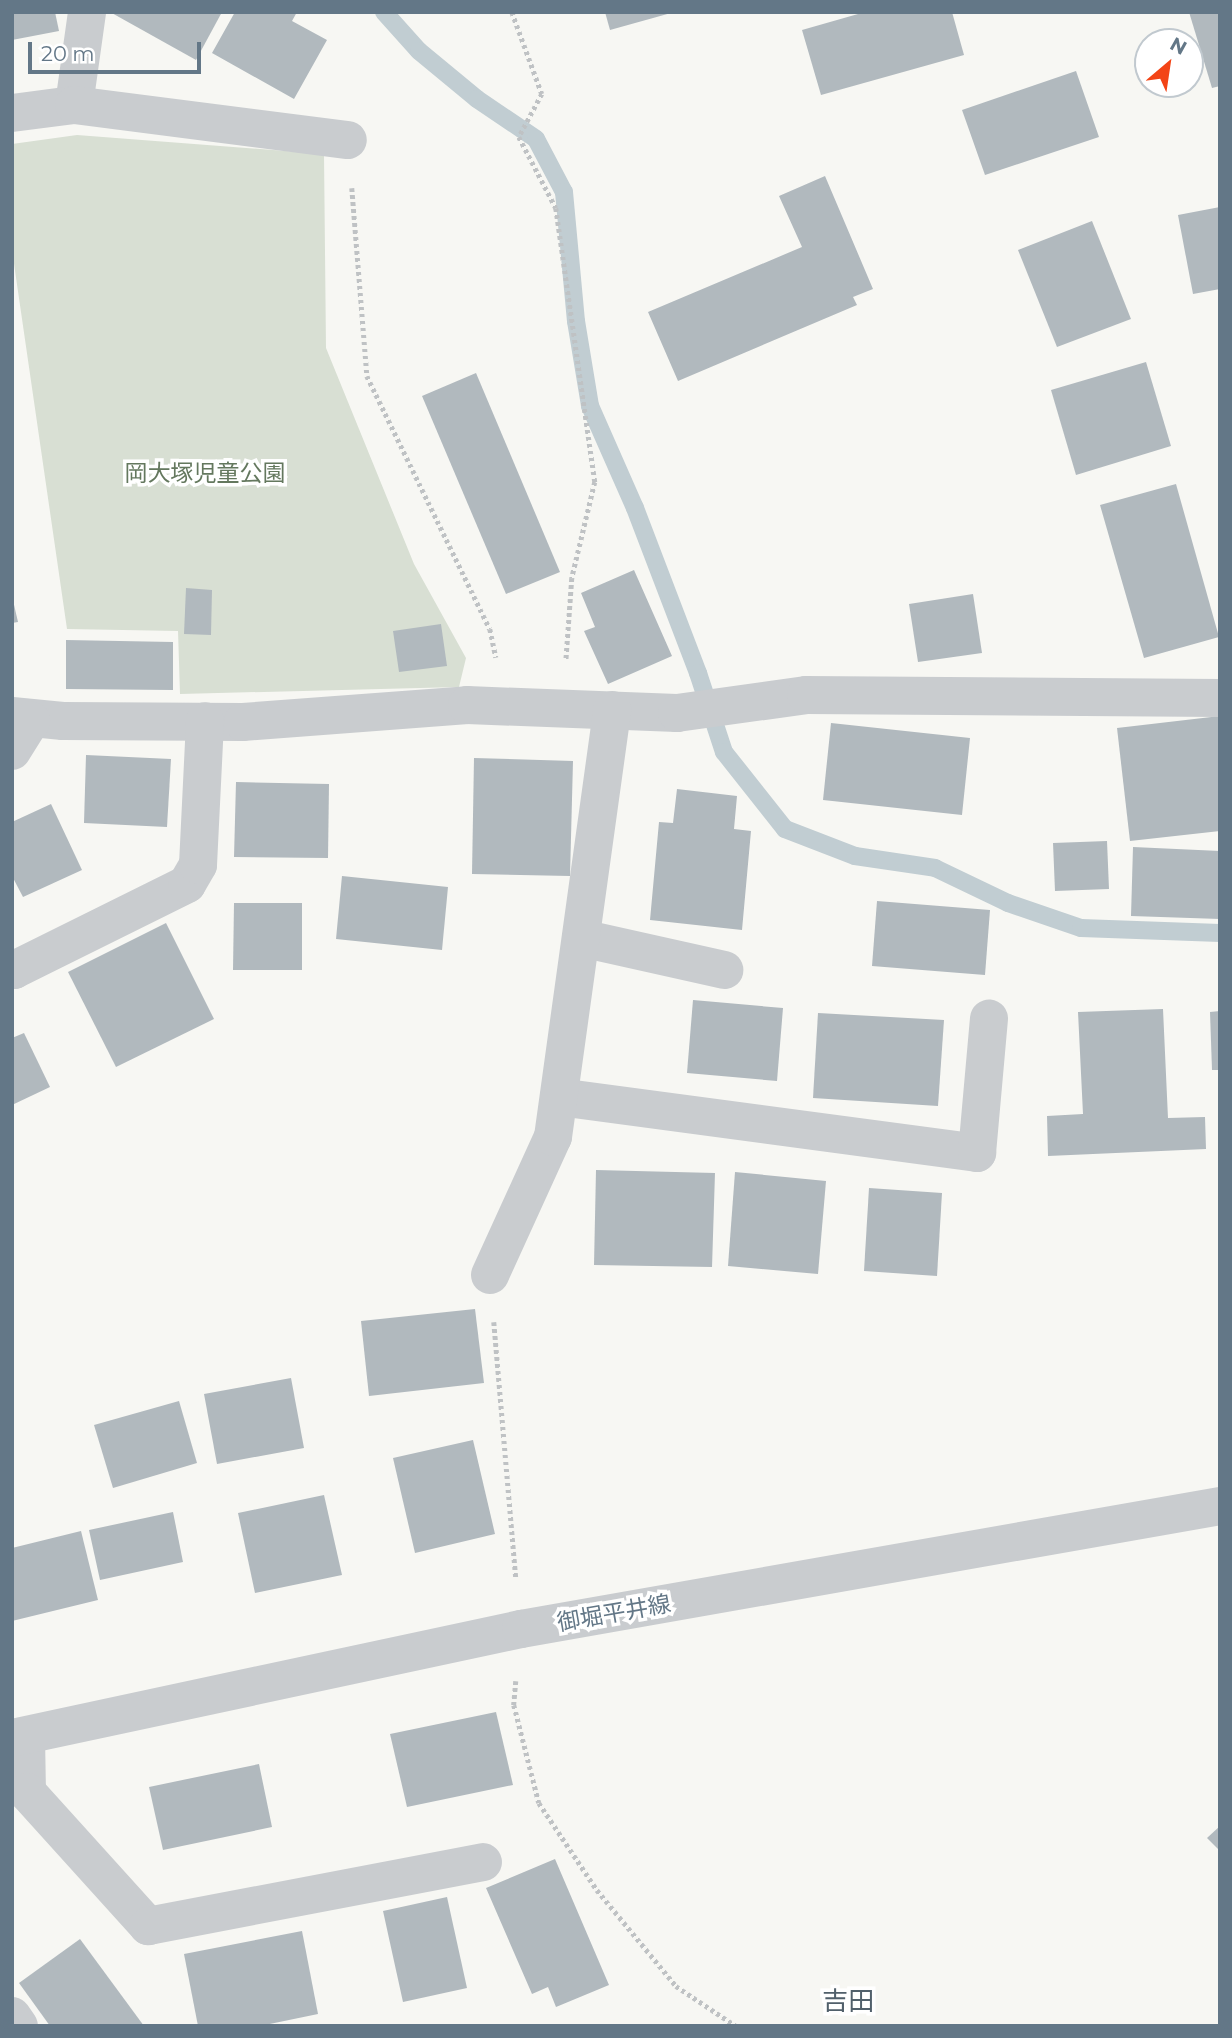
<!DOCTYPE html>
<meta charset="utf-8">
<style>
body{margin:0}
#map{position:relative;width:1232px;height:2038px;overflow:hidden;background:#f7f7f3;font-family:Montserrat,"Noto Sans JP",sans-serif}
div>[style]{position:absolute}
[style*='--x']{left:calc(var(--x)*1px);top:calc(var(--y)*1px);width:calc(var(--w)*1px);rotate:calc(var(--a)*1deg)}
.green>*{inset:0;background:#d8dfd3}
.stream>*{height:18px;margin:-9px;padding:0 9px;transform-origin:9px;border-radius:9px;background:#c1cdd2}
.building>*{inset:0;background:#b1b9be}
.path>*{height:4.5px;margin-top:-2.25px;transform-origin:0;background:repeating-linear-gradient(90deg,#bfc2c4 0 3.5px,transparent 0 7px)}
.minor>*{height:38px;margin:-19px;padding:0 19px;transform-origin:19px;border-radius:19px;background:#c9cccf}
span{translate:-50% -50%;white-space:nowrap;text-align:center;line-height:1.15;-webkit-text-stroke:7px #fff;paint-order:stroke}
.park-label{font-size:23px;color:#64785e}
.street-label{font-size:23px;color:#637787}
.quarter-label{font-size:26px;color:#51606b}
.frame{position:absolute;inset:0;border:14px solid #637787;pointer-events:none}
.north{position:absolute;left:1134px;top:28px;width:70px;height:70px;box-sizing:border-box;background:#fff;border:2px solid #c1c9cf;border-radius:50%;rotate:29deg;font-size:19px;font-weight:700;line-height:28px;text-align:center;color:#637787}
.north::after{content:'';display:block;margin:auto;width:24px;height:32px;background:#f34416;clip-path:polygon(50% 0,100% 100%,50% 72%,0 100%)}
.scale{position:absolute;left:28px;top:42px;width:173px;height:32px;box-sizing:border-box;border:4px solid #637787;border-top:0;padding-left:9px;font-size:21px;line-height:24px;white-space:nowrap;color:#637787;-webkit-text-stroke:5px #fff;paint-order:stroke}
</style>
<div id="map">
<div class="green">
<i style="clip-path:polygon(77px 135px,324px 154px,326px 348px,414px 564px,466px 658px,459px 687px,180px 694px,178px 631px,67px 629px,12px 250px,12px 144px)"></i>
</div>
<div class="stream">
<i style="--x:384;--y:12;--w:52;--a:48.1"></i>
<i style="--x:419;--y:51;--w:75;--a:39.6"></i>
<i style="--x:477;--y:99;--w:71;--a:34.1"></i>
<i style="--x:536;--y:139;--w:60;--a:62.2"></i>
<i style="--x:564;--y:192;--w:130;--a:84.7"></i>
<i style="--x:576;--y:321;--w:86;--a:80.6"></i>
<i style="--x:590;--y:406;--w:111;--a:66.2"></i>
<i style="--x:635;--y:508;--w:177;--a:69.1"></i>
<i style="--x:698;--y:673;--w:83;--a:71.8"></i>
<i style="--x:724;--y:752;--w:98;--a:51.6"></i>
<i style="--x:785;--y:829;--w:75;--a:21.1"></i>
<i style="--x:855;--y:856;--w:81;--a:8.5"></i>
<i style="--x:935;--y:868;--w:81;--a:25.6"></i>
<i style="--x:1008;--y:903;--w:77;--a:18.9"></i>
<i style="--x:1081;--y:928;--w:139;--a:2.1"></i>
</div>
<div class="building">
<i style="clip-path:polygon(12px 12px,55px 12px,59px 31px,12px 40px)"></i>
<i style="clip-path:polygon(110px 12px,222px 12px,196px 60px)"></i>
<i style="clip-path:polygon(235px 12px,297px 12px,292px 21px,327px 40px,294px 99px,212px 53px)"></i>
<i style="clip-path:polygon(605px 12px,671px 12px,671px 13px,610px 30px)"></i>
<i style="clip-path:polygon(865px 12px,952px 12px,964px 55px,821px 95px,802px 30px)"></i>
<i style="clip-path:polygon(1189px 12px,1220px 12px,1220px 86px,1212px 88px)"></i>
<i style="clip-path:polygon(1076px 71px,1099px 137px,985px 175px,962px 110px)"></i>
<i style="clip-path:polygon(825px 176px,873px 289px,853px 297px,857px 305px,678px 381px,648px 312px,802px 247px,779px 196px)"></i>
<i style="clip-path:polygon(1220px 207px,1220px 289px,1193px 294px,1178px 215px)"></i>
<i style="clip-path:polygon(1092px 221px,1131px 319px,1057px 347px,1018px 250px)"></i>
<i style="clip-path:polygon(1146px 362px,1171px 446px,1076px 475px,1051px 390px)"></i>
<i style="clip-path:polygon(476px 373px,560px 572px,506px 594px,422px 396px)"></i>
<i style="clip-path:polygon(1176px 484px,1219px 637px,1144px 658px,1100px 505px)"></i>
<i style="clip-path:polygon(634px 570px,672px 656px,608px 684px,584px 631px,595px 627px,581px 593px)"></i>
<i style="clip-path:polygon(186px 588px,212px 590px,211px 635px,184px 634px)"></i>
<i style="clip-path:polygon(973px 594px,982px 653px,918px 662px,909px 604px)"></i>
<i style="clip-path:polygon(12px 596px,18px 622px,12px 623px)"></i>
<i style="clip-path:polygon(441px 624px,447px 666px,399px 672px,393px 631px)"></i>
<i style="clip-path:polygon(66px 640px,173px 642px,173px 690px,66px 689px)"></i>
<i style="clip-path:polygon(1220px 716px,1220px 831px,1130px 841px,1117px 728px)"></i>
<i style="clip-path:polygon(831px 723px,970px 738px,962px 815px,823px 800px)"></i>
<i style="clip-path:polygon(86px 755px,171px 759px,167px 827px,84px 823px)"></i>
<i style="clip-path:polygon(474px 758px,573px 761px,570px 876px,472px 874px)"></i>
<i style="clip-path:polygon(236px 782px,329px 784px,328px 858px,234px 857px)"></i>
<i style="clip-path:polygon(677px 789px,737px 796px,734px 829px,751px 831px,742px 930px,650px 920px,659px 822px,673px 823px)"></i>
<i style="clip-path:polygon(51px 804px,82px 870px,23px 897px,12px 876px,12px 822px)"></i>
<i style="clip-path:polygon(1107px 841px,1109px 889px,1055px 891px,1053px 843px)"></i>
<i style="clip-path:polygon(1133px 847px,1220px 851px,1220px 919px,1131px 916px)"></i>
<i style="clip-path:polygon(342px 876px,448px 887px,442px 950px,336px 939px)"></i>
<i style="clip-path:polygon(877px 901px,990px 910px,985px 975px,872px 966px)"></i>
<i style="clip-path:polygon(234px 903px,302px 903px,302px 970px,233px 970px)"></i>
<i style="clip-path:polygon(166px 923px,214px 1019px,116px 1067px,68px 972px)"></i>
<i style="clip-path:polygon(693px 1000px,783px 1008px,777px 1081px,687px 1073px)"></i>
<i style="clip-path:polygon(1163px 1009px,1168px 1118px,1205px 1117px,1206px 1149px,1048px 1156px,1047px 1116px,1083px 1114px,1078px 1012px)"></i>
<i style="clip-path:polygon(1220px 1011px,1220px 1070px,1212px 1070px,1210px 1012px)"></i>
<i style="clip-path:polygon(818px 1013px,944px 1020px,938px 1106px,813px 1098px)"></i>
<i style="clip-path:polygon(24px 1033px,50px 1087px,12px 1105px,12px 1038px)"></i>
<i style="clip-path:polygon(596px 1170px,715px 1173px,712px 1267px,594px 1265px)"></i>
<i style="clip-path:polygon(735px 1172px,826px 1181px,818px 1274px,728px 1266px)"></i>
<i style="clip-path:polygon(869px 1188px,942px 1193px,937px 1276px,864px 1271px)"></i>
<i style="clip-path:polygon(475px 1309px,484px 1383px,369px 1396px,361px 1321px)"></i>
<i style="clip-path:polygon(291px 1378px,304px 1448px,217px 1464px,204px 1394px)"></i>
<i style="clip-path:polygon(179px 1401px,197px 1463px,113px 1488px,94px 1425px)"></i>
<i style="clip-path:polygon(473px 1440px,495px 1534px,415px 1553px,393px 1458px)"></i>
<i style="clip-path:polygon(324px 1495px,342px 1575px,255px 1593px,238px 1513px)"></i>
<i style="clip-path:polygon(173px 1512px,183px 1562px,100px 1580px,89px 1530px)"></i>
<i style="clip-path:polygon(81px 1531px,98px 1600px,12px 1621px,12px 1548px)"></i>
<i style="clip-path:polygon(496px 1712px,513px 1785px,407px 1807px,390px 1734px)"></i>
<i style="clip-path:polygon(259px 1764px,272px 1827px,163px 1850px,149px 1787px)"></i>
<i style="clip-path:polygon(1220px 1826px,1220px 1851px,1207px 1838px)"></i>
<i style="clip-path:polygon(555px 1859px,609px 1985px,556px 2007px,548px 1987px,532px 1994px,486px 1888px)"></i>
<i style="clip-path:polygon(447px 1897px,467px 1988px,403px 2002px,383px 1911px)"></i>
<i style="clip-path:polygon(302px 1931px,318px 2014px,260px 2026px,198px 2026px,184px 1954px)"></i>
<i style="clip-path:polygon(80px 1939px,144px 2026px,50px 2026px,19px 1983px)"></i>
</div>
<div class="path">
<i style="--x:512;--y:12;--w:87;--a:69.9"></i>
<i style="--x:542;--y:94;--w:49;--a:118.1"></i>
<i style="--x:519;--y:137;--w:80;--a:62.5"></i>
<i style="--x:556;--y:208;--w:277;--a:81.9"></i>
<i style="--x:595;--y:482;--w:99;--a:103.5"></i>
<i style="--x:572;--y:578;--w:83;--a:94.1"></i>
<i style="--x:352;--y:188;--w:189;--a:85.4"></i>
<i style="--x:367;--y:376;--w:281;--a:64.1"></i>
<i style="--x:490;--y:629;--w:29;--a:78"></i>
<i style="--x:494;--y:1322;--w:257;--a:85.1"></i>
<i style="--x:516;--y:1681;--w:24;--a:95"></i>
<i style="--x:514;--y:1705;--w:101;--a:75.7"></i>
<i style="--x:539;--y:1803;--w:105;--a:56.3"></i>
<i style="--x:597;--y:1890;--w:124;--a:50.5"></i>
<i style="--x:676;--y:1986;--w:72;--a:33.7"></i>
</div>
<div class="minor">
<i style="--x:74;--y:105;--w:94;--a:-82"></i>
<i style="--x:12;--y:113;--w:63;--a:-7.4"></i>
<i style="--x:74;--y:105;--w:276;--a:7.3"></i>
<i style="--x:12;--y:716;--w:51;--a:5.6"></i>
<i style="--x:63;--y:721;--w:180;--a:0.3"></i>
<i style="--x:243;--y:722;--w:225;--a:-4.3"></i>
<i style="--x:467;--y:705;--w:210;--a:2.2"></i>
<i style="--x:677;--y:713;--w:130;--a:-7.9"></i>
<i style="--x:806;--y:695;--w:414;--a:0.4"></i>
<i style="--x:12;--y:751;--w:36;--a:-58"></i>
<i style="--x:581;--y:938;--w:147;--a:12.6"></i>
<i style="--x:12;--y:968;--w:3;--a:45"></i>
<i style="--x:14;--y:970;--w:193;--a:-26.4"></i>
<i style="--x:187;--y:884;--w:22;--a:-60"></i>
<i style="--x:198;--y:865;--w:144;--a:-87.2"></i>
<i style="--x:559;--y:1097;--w:422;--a:7.6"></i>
<i style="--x:977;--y:1153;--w:135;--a:-84.9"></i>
<i style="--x:490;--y:1275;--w:152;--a:-65.5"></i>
<i style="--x:553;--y:1137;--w:431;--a:-82.1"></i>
<i style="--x:26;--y:1736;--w:56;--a:89"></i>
<i style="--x:27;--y:1792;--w:181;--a:47.9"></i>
<i style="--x:148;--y:1926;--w:341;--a:-10.8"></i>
<i style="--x:12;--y:1738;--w:521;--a:-12.09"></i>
<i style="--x:521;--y:1629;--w:710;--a:-9.98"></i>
<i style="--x:12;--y:2016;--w:12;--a:55"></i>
</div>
<div class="park-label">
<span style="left:205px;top:473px">岡大塚児童公園</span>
</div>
<div class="street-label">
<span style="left:614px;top:1613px;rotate:-10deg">御堀平井線</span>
</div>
<div class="quarter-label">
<span style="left:848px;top:2002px">吉田</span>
</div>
<div class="frame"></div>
<div class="north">N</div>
<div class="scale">20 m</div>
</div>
